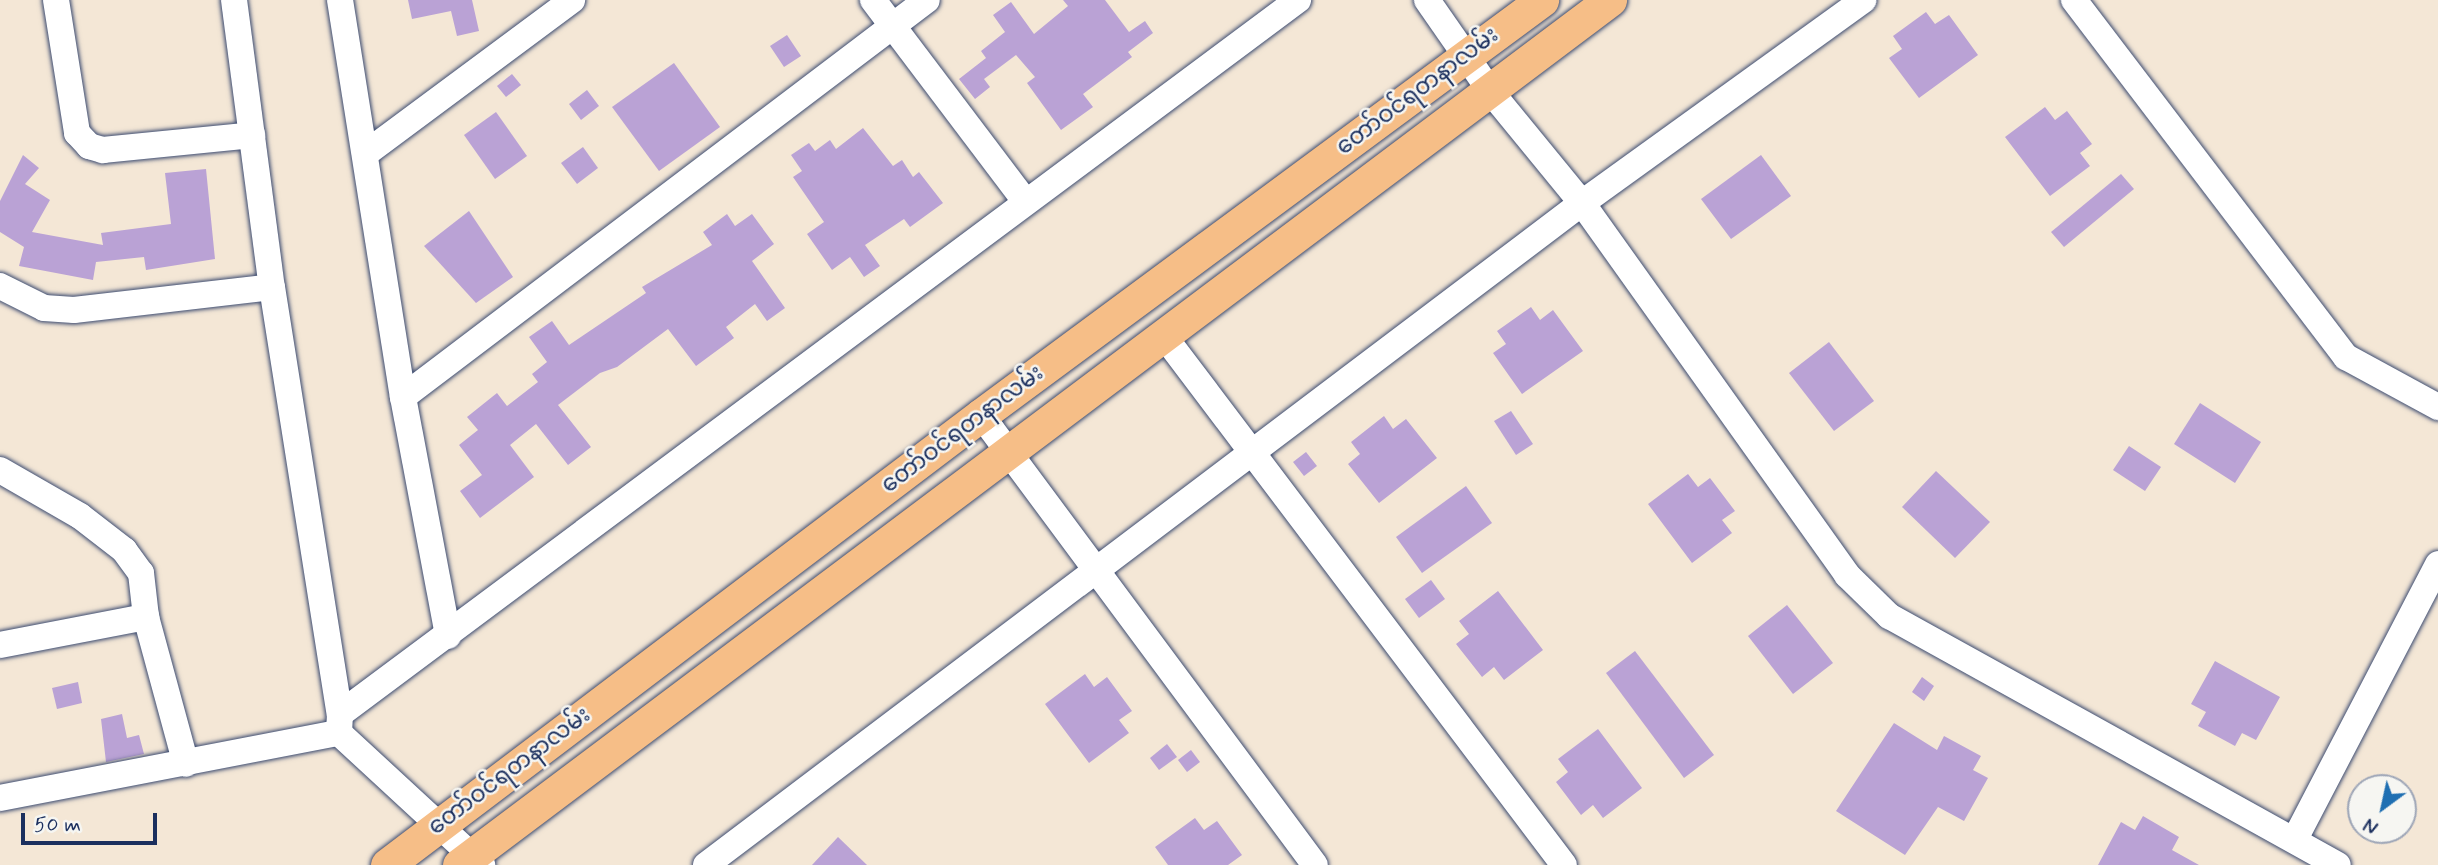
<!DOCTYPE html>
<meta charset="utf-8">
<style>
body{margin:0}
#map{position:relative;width:2438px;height:865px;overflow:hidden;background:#f4e7d6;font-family:Mynerve,"Noto Sans Myanmar",sans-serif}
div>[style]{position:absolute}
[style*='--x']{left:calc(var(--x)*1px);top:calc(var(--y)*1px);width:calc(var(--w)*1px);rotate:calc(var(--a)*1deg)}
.building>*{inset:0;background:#baa2d5}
.roads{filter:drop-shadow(0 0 2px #3c4b70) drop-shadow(0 0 2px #3c4b70)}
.minor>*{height:26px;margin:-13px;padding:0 13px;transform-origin:13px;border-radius:13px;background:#fff}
.major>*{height:33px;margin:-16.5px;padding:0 16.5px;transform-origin:16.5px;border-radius:16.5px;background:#f6be87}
span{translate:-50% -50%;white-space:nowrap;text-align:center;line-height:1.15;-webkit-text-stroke:5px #f6f6f2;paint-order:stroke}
.street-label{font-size:23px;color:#1b2f5e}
.north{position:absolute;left:2347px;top:774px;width:70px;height:70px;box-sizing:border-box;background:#f6f6f2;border:2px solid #9ea6b7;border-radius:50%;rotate:213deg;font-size:19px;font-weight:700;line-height:28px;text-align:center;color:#1b2f5e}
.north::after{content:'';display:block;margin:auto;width:24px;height:32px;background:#1f6fb2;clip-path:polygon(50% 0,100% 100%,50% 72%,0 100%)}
.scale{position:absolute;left:21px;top:813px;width:136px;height:32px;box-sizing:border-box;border:4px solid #1b2f5e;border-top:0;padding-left:9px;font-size:21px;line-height:24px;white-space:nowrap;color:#1b2f5e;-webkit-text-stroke:5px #f6f6f2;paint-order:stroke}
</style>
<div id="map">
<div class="building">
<i style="clip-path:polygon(408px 0,472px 0,479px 31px,457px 36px,451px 11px,412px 19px)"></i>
<i style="clip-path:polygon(1063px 0,1105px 0,1129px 32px,1145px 21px,1153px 33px,1128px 52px,1132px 57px,1083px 94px,1093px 107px,1061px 130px,1027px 83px,1035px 77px,1016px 55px,984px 79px,990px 87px,975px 99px,959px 79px,986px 58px,981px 51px,1005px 32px,993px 15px,1011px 2px,1034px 34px,1068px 6px)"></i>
<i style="clip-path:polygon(1926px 12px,1935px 24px,1949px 15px,1978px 55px,1919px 98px,1889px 58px,1902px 49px,1893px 36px)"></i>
<i style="clip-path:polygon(787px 35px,801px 56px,784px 67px,770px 46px)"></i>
<i style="clip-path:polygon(674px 63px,720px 127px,659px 171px,612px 107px)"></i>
<i style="clip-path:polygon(512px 74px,521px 85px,506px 97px,497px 86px)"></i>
<i style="clip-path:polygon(587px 90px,599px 106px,581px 120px,569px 104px)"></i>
<i style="clip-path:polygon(2045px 107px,2055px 120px,2067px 111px,2092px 144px,2080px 153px,2090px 166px,2050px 196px,2005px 137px)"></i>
<i style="clip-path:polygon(496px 112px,527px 156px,495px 179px,464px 135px)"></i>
<i style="clip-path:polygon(863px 128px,893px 166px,902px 160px,913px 177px,919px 172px,943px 203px,910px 227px,904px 219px,865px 245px,880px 266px,864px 277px,850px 257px,832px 270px,807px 234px,824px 222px,793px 177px,802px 171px,791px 155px,809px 143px,815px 151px,830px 140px,836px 149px)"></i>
<i style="clip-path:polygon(583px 147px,598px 168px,577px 184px,561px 163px)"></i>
<i style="clip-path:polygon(23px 155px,39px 168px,25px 184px,50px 200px,32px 232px,103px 245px,101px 233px,171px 224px,165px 173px,206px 169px,215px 259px,146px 270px,144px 257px,96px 262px,93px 280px,19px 266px,24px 247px,0 232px,0 201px)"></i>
<i style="clip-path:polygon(1761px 155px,1791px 196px,1731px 239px,1701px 199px)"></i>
<i style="clip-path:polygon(2121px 174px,2134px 189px,2064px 247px,2051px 232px)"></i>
<i style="clip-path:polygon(469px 211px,513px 277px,476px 303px,424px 246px)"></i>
<i style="clip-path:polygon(727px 214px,735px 226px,752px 214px,774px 244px,752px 261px,785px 308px,767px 321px,755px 304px,726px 327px,734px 338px,696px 366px,668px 329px,617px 367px,600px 373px,558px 405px,591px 447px,568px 465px,536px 424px,510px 445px,534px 477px,480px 518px,460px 491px,482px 475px,459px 445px,478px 430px,467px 417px,497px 393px,507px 406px,538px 382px,532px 374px,547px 362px,529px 337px,552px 321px,569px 345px,646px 293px,642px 287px,712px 245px,703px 232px)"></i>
<i style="clip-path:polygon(1531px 307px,1540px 320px,1553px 310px,1583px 351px,1522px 394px,1493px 353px,1506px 344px,1497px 331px)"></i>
<i style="clip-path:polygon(1829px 342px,1874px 401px,1834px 431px,1789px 373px)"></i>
<i style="clip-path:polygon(2200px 403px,2261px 442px,2235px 483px,2174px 444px)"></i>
<i style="clip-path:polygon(1511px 411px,1533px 444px,1516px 455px,1494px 421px)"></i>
<i style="clip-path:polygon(1384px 416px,1393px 429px,1406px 419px,1437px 458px,1379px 503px,1348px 464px,1360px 454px,1351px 442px)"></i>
<i style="clip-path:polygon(2129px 446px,2161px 467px,2145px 491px,2113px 470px)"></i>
<i style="clip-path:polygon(1306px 452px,1317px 466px,1304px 476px,1293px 462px)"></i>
<i style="clip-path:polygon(1936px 471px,1990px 522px,1955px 558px,1902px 507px)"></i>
<i style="clip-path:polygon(1688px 474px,1698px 487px,1710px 478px,1735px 511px,1722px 520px,1732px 533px,1692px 563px,1648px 504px)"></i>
<i style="clip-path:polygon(1466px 486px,1492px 523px,1422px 573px,1396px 537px)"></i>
<i style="clip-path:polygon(1431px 580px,1445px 599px,1419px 618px,1405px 599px)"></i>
<i style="clip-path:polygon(1498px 591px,1543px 650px,1504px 680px,1494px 667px,1482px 677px,1456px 644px,1469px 634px,1459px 621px)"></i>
<i style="clip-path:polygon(1787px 605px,1833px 663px,1793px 694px,1748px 636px)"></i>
<i style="clip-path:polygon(1635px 651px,1714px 755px,1684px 778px,1606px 673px)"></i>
<i style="clip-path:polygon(2215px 661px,2280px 697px,2256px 740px,2242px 733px,2235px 746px,2198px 726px,2206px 712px,2191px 704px)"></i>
<i style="clip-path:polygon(1085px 674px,1094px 687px,1107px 677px,1132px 711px,1119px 720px,1129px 733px,1089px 763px,1045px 704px)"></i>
<i style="clip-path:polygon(1922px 677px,1934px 686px,1924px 701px,1912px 692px)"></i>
<i style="clip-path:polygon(78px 682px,82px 703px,57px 709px,52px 688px)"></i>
<i style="clip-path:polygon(122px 714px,127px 738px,139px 735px,144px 754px,106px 762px,101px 719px)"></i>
<i style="clip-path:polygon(1894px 723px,1937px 750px,1944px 736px,1981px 756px,1973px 770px,1988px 778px,1964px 821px,1938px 807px,1905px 855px,1836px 811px)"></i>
<i style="clip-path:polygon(1598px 729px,1642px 788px,1603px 818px,1593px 805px,1581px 815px,1556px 782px,1568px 772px,1558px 759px)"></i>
<i style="clip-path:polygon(1167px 744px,1177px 757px,1159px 770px,1150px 758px)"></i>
<i style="clip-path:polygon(1191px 750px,1200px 762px,1187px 772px,1178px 760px)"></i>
<i style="clip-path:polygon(2143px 816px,2179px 837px,2172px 850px,2199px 865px,2098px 865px,2121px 822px,2135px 830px)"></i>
<i style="clip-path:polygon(1195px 818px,1204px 830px,1217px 821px,1242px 855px,1228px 865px,1168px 865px,1155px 847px)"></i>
<i style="clip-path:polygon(838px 837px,867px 865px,812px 865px)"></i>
</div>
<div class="roads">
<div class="minor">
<i style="--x:56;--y:0;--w:135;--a:81"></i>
<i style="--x:77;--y:133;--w:18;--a:47"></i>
<i style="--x:89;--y:146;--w:15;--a:16"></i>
<i style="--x:103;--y:150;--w:150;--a:-5.7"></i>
<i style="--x:234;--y:0;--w:290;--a:82.5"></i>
<i style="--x:272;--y:287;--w:432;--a:81"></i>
<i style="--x:340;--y:714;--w:19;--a:93"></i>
<i style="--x:340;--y:0;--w:402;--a:81"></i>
<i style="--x:403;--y:397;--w:243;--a:79.3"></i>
<i style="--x:873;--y:0;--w:251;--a:52.9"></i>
<i style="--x:1427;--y:0;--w:112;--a:55.2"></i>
<i style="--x:1491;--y:92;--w:144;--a:50.7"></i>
<i style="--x:1582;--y:203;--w:457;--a:54.5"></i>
<i style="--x:1847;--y:575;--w:59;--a:44.3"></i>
<i style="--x:1889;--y:616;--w:513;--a:29.01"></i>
<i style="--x:2074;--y:0;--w:449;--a:52.7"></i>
<i style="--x:2346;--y:357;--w:105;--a:28.5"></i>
<i style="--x:365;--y:154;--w:258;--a:-36.6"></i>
<i style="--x:0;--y:286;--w:49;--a:26.6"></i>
<i style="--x:44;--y:308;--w:30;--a:4"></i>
<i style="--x:74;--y:310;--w:199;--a:-6.6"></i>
<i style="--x:1164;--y:336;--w:663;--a:52.91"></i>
<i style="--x:403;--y:397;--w:657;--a:-37.15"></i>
<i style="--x:981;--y:415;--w:560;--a:53.42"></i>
<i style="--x:0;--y:470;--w:92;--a:29.9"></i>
<i style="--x:80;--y:516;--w:56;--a:37.7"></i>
<i style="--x:124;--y:550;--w:29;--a:54"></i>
<i style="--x:141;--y:573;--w:44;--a:83.5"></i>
<i style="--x:146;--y:617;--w:152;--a:74.8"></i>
<i style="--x:0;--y:645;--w:149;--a:-10.9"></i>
<i style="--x:340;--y:714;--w:1195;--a:-36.7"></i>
<i style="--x:339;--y:733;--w:195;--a:42.7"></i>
<i style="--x:0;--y:798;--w:345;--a:-10.9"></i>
<i style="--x:2295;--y:839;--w:310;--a:-62.5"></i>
<i style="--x:706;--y:865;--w:1098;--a:-37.08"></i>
<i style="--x:1582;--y:203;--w:347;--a:-35.8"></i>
</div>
<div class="major">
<i style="--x:387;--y:865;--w:745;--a:-37.15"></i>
<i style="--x:981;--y:415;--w:698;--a:-36.49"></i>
<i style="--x:459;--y:865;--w:1440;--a:-36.93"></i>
</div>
</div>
<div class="street-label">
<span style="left:1418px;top:92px;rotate:-37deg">တော်ဝင်ရတနာလမ်း</span>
<span style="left:963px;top:430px;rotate:-37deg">တော်ဝင်ရတနာလမ်း</span>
<span style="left:510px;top:772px;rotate:-37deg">တော်ဝင်ရတနာလမ်း</span>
</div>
<div class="north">N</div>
<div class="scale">50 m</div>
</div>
